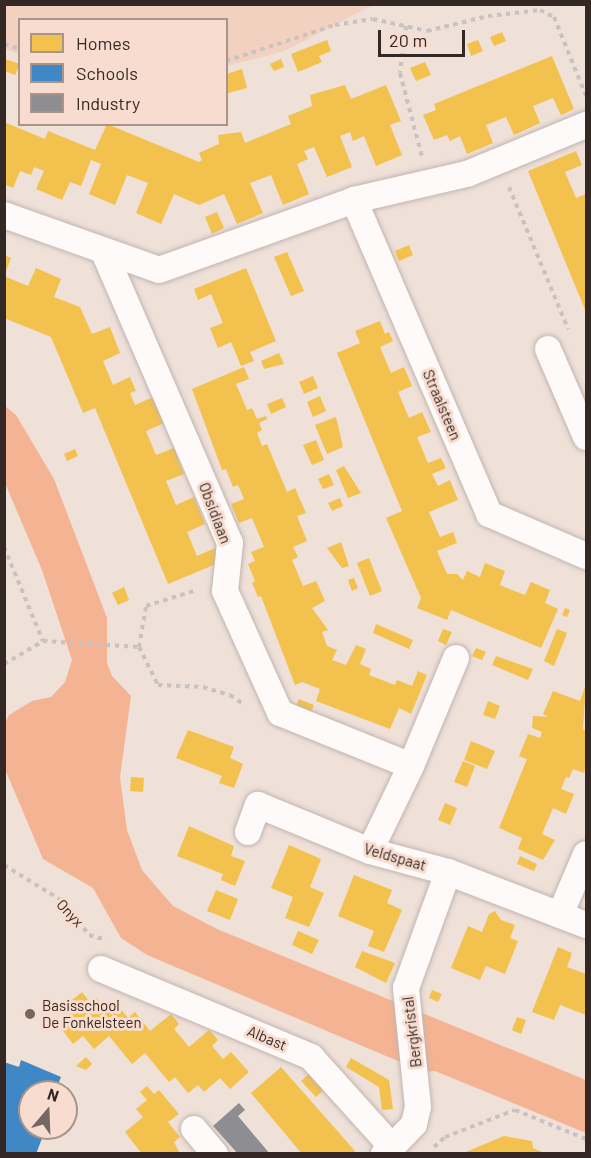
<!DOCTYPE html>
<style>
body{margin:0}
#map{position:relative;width:591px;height:1158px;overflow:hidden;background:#efe0d8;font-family:Barlow,sans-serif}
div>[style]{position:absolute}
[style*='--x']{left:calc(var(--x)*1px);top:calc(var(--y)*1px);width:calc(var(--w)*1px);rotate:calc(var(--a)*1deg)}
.green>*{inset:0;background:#f3d1c0}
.water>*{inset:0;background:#f4b392}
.homes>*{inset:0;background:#f2c14e}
.schools>*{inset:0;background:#3f88c5}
.industry>*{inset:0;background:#8d8d92}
.path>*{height:4px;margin-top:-2px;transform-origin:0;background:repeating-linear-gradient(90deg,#c8c3c0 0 4.5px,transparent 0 9px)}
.roads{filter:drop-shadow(0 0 2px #c1b5af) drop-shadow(0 0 2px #c1b5af)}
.street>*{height:26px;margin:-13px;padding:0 13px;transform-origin:13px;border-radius:13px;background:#fdfaf9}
.dots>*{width:16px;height:16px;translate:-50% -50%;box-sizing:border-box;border:3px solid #f8dccf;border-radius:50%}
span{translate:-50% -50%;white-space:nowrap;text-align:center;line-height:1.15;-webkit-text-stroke:6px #f8dccf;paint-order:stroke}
.street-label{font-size:15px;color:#332823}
.poi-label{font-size:15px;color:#332823}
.left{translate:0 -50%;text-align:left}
.frame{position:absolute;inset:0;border:6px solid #332823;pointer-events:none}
.legend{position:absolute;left:18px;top:18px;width:210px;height:108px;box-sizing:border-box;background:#f8dccf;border:2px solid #a9948a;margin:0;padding:8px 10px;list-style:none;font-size:18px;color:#332823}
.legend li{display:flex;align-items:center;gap:12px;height:30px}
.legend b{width:30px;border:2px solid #a9948a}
.north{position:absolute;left:18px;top:1080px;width:60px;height:60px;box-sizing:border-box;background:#f8dccf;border:2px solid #a9948a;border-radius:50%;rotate:19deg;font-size:16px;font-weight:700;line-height:24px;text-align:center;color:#332823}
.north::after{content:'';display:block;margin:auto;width:21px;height:27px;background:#756862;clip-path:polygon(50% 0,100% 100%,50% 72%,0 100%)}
.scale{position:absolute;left:378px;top:30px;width:87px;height:27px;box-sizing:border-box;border:3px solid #332823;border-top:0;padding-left:8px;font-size:18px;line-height:21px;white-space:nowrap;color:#332823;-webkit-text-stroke:4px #f8dccf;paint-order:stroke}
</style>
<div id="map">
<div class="green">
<i style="clip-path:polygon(4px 5px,5px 4px,373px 5px,285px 51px,227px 66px,226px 20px,20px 20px,19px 54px,5px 49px)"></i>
</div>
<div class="water">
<i style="clip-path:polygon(5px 406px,16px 415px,54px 479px,107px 618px,107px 663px,112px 676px,131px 696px,120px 777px,127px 830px,142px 870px,173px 906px,217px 929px,586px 1080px,586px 1133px,435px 1071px,424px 1072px,147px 955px,121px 938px,93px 888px,43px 859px,5px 769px,5px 723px,9px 715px,32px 701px,51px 697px,65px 682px,72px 660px,42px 570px,5px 483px)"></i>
</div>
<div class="homes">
<i style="clip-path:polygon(502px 32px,506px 41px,494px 46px,490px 37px)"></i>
<i style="clip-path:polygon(327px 40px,331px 51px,319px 56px,322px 62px,298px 72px,291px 54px)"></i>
<i style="clip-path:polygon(478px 40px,483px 51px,471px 56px,467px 44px)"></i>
<i style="clip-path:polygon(552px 56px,574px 109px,561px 115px,553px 98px,533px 106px,540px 123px,514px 135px,506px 117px,486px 125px,493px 143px,467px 154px,460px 136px,450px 141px,447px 135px,434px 140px,423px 115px,436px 110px,434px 104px)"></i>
<i style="clip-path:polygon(5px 59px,20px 64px,15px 75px,5px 71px)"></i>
<i style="clip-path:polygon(281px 59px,284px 67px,274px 71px,270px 64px)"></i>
<i style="clip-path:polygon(425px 62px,431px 75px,416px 81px,410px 68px)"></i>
<i style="clip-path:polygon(242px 69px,247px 88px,228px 93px,226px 74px)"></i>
<i style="clip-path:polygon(345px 85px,351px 99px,386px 85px,401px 121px,390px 125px,402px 155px,376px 166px,364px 136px,353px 141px,350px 132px,340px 136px,352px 167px,327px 177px,314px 147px,304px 151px,308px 159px,297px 164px,309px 194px,283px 205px,271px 175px,250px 183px,263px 213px,237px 224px,224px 194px,199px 205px,174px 194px,161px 224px,136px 213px,148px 183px,127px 175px,115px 205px,89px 194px,101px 164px,91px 160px,81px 186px,70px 182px,62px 200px,36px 189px,44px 171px,34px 167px,31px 175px,20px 171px,13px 188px,4px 184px,4px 122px,45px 139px,48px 131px,95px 150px,107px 124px,199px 162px,202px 160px,199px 153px,219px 144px,218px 135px,241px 132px,245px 143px,291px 124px,288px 116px,312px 106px,310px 95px)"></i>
<i style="clip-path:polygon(576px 151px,582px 165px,565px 172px,576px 198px,586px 194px,586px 312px,528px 171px)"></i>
<i style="clip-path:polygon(217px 212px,224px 228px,212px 234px,205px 217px)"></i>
<i style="clip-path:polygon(409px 245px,413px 255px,399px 261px,395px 251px)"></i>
<i style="clip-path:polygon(287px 252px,304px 291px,291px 296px,274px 257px)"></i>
<i style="clip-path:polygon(4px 255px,11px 258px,5px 274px,4px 274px)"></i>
<i style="clip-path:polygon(36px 268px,61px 279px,54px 297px,80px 307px,92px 334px,110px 327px,120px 353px,103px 361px,113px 385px,130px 377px,136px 391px,130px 393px,135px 405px,153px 397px,164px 423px,146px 431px,156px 455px,174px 448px,184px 474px,166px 481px,176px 505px,194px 497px,205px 524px,187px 532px,197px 556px,215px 548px,221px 562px,168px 584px,95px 408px,83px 413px,51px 337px,4px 318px,4px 276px,28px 286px)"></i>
<i style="clip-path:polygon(246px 268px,276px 341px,250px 352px,254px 361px,241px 366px,231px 342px,218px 348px,210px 328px,223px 323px,211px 294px,198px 300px,194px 289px)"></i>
<i style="clip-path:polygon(380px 321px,385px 334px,389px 332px,393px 341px,380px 347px,391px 373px,404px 367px,412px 386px,398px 392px,409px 418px,422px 412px,431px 432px,417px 437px,428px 463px,441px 458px,446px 468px,432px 474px,438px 486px,450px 480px,458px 500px,429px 512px,440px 537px,453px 532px,457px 543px,437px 551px,447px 574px,457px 574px,463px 580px,467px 571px,480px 577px,485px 563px,505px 571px,500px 585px,512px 590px,525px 595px,531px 582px,550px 590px,545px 603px,558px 609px,541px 648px,451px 610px,447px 620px,417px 608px,421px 598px,386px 518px,402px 511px,337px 353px,360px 343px,355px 331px)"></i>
<i style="clip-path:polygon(279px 353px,284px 364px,264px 369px,261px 361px)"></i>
<i style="clip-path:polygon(244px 367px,249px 379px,236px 384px,247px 410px,252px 408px,257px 419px,266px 416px,267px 419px,259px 423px,262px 430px,257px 433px,262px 446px,267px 444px,287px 492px,295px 488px,306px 513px,297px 516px,307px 541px,293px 547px,298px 557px,292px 560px,303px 586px,316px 581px,325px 601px,312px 608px,328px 630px,322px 632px,327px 646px,337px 650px,332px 660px,346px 665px,356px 645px,366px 649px,360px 664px,371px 669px,369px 675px,395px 685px,397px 680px,412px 686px,418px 671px,427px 675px,411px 714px,399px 708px,390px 729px,316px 701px,320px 689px,302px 682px,295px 685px,261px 596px,258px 597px,252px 583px,255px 581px,248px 564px,255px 561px,251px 552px,264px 547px,252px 518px,239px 523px,231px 504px,244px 499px,238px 485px,233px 487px,226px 469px,222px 470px,192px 389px)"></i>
<i style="clip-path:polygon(313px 376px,318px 388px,304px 394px,299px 382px)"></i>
<i style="clip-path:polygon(320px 396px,326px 411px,313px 417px,307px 402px)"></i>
<i style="clip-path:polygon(282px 398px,286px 407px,271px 414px,267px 404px)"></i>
<i style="clip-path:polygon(336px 417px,343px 447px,327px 454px,315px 425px)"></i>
<i style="clip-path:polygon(316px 440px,324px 460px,312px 465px,303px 445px)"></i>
<i style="clip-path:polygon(75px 449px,78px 456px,67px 461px,64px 454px)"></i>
<i style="clip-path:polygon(344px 466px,361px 493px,348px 498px,336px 470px)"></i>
<i style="clip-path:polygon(329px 474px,334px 485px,323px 489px,318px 479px)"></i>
<i style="clip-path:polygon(340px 498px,343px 506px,332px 511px,328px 503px)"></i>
<i style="clip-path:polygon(341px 542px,349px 566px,342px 568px,327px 548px)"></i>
<i style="clip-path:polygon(369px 558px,382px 591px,370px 596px,357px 563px)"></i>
<i style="clip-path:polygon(354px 578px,358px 588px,352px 591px,348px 580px)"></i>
<i style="clip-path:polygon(124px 587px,129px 600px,118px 605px,112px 593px)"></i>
<i style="clip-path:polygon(565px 608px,570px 610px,567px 617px,562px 615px)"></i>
<i style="clip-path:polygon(376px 624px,413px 640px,409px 649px,373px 633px)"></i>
<i style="clip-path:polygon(443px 629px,452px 632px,446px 645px,438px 641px)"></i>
<i style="clip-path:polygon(557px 629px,567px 633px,554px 666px,544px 661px)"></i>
<i style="clip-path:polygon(476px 648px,486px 652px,482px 660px,472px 656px)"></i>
<i style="clip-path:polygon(496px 656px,533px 669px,528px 680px,492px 665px)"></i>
<i style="clip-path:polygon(586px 684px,583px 729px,586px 731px,586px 766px,584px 773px,573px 769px,569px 778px,566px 777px,561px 789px,574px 794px,566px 814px,553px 808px,542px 834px,555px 840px,543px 860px,518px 849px,522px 838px,499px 828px,527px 759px,519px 756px,528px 734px,540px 738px,542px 732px,532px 728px,533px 716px,548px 717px,543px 714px,553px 691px,580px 701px)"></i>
<i style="clip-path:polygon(299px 699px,314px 705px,311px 712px,296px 706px)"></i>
<i style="clip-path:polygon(488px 701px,500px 706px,495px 719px,483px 715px)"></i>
<i style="clip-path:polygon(188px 730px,234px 747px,230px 758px,243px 764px,234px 788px,219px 783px,222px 776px,176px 758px)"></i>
<i style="clip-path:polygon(471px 741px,495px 751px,487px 769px,464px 760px)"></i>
<i style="clip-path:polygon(463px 761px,475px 766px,467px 787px,454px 782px)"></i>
<i style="clip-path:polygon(131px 777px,144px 778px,143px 792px,130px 791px)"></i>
<i style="clip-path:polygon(445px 803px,457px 808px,450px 825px,438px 820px)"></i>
<i style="clip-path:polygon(189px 826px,234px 846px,231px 856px,245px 861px,235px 886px,221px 880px,223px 874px,177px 856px)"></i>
<i style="clip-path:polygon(289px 845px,321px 859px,310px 887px,324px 893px,309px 927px,285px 918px,293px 897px,271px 888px)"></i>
<i style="clip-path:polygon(520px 856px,537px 864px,534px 871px,517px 864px)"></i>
<i style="clip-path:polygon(354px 875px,392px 890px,387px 903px,402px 910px,384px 952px,368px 946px,374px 931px,338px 916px)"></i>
<i style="clip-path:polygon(216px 890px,238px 899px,230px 920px,207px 911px)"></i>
<i style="clip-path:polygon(495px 911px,501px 920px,515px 925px,510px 938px,518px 941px,505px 974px,486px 966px,480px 980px,451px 968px,468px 926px,482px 932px,489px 914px)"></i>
<i style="clip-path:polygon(298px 931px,319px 940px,312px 954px,292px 945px)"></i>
<i style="clip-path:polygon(558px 947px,572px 953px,567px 967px,586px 974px,586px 1015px,560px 1005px,554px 1020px,532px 1012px)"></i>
<i style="clip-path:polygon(362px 951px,395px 963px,386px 983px,355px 967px)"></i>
<i style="clip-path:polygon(432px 990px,442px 994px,438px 1002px,429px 998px)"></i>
<i style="clip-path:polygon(82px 992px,90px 1002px,96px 997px,112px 1015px,120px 1008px,128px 1018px,135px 1012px,150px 1031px,171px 1014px,179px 1024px,174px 1029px,189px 1047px,209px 1030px,218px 1040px,212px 1046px,223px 1059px,231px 1052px,249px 1072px,230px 1089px,220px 1078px,204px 1092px,198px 1085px,188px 1093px,175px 1077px,169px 1082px,145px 1053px,132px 1064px,109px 1036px,94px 1049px,83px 1036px,73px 1044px,60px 1027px,69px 1019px,62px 1008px)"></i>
<i style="clip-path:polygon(517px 1017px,526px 1020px,521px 1034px,512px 1030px)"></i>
<i style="clip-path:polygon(86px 1057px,92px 1064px,86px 1070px,76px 1066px)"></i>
<i style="clip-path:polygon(351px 1058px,389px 1080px,393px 1109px,382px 1110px,379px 1087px,346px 1067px)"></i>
<i style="clip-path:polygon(281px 1067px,355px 1151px,351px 1154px,302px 1154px,251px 1093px)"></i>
<i style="clip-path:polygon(312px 1071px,326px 1088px,316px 1097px,301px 1081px)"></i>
<i style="clip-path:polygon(147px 1086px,154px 1094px,159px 1090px,179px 1114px,168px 1122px,180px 1137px,174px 1142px,180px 1154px,142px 1154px,125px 1132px,143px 1117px,136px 1109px,147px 1100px,140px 1092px)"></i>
<i style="clip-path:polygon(504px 1136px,532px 1141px,533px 1148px,547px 1154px,461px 1154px)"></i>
</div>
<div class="schools">
<i style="clip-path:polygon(21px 1060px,61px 1077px,55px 1092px,30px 1092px,30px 1128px,46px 1128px,36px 1154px,4px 1154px,4px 1062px,19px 1067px)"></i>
</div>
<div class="industry">
<i style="clip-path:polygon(239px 1103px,245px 1110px,238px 1116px,270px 1154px,238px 1154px,213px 1126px)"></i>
</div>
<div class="path">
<i style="--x:406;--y:26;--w:47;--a:97.3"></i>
<i style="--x:400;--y:73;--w:87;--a:75.3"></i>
<i style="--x:4;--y:44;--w:17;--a:17"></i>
<i style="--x:226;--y:61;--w:115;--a:-18.3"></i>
<i style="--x:335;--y:25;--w:38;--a:-9"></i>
<i style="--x:373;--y:19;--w:55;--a:12.5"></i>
<i style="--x:427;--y:31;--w:63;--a:-13.8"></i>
<i style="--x:488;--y:16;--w:52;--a:-6.6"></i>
<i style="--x:540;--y:10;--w:16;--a:27"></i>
<i style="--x:554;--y:17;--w:85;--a:67.9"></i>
<i style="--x:509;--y:187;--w:154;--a:67.4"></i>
<i style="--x:4;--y:547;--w:102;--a:67.5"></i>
<i style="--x:139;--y:647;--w:42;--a:63.4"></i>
<i style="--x:158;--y:685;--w:45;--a:2.5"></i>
<i style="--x:203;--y:687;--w:28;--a:17"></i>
<i style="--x:230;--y:695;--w:18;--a:34"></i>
<i style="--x:4;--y:664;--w:45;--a:-30.5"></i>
<i style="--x:43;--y:641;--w:96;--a:3.6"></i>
<i style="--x:139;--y:647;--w:42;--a:-80.3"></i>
<i style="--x:146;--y:606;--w:53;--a:-17.4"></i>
<i style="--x:4;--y:865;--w:67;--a:31.6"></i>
<i style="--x:61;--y:900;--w:45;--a:51.3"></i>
<i style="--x:89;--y:935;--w:18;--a:16"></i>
<i style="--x:434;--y:1147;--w:15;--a:-42"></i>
<i style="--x:445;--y:1137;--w:75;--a:-21.1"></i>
<i style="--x:515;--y:1110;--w:77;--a:22.2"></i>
</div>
<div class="roads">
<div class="street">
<i style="--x:354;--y:200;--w:342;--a:66.7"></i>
<i style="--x:489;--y:514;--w:106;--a:23.4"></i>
<i style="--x:4;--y:215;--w:164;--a:19.5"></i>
<i style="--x:159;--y:270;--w:207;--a:-19.7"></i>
<i style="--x:354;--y:200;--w:116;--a:-13"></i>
<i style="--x:467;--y:174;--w:129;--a:-22.4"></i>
<i style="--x:104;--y:252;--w:317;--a:66.6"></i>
<i style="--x:230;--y:543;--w:48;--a:95.9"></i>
<i style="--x:225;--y:591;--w:134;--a:65.7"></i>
<i style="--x:280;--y:713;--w:141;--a:22"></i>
<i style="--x:411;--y:766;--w:94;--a:115.8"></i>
<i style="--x:548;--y:349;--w:96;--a:66.6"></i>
<i style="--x:411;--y:766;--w:117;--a:-67.4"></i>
<i style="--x:248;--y:832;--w:29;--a:-70"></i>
<i style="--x:258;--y:805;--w:121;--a:22.3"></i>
<i style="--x:370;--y:851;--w:81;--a:15.1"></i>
<i style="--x:448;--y:872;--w:148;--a:21"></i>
<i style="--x:560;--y:915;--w:66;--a:-66.9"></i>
<i style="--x:101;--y:969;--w:228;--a:22.7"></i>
<i style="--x:311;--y:1057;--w:121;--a:48"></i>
<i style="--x:392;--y:1147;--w:11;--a:139"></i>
<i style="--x:194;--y:1129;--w:33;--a:50"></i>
<i style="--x:392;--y:1154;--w:7;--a:-90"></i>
<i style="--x:392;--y:1147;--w:32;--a:-46"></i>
<i style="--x:414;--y:1124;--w:17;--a:-77"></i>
<i style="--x:418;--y:1107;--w:120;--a:-95.8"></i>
<i style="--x:406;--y:988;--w:123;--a:-70.1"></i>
</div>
</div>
<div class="dots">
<i style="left:30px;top:1014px;background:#756862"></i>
</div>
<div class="street-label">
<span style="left:442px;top:405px;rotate:67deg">Straalsteen</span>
<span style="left:215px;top:513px;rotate:69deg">Obsidiaan</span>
<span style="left:395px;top:857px;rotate:16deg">Veldspaat</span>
<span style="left:70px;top:913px;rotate:47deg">Onyx</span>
<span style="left:412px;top:1032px;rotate:-97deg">Bergkristal</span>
<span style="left:267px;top:1038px;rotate:23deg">Albast</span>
</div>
<div class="poi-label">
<span class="left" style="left:42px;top:1014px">Basisschool<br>De Fonkelsteen</span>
</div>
<div class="frame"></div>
<ul class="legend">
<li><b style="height:16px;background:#f2c14e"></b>Homes</li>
<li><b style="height:16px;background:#3f88c5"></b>Schools</li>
<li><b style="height:16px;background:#8d8d92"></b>Industry</li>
</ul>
<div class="north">N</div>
<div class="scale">20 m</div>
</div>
